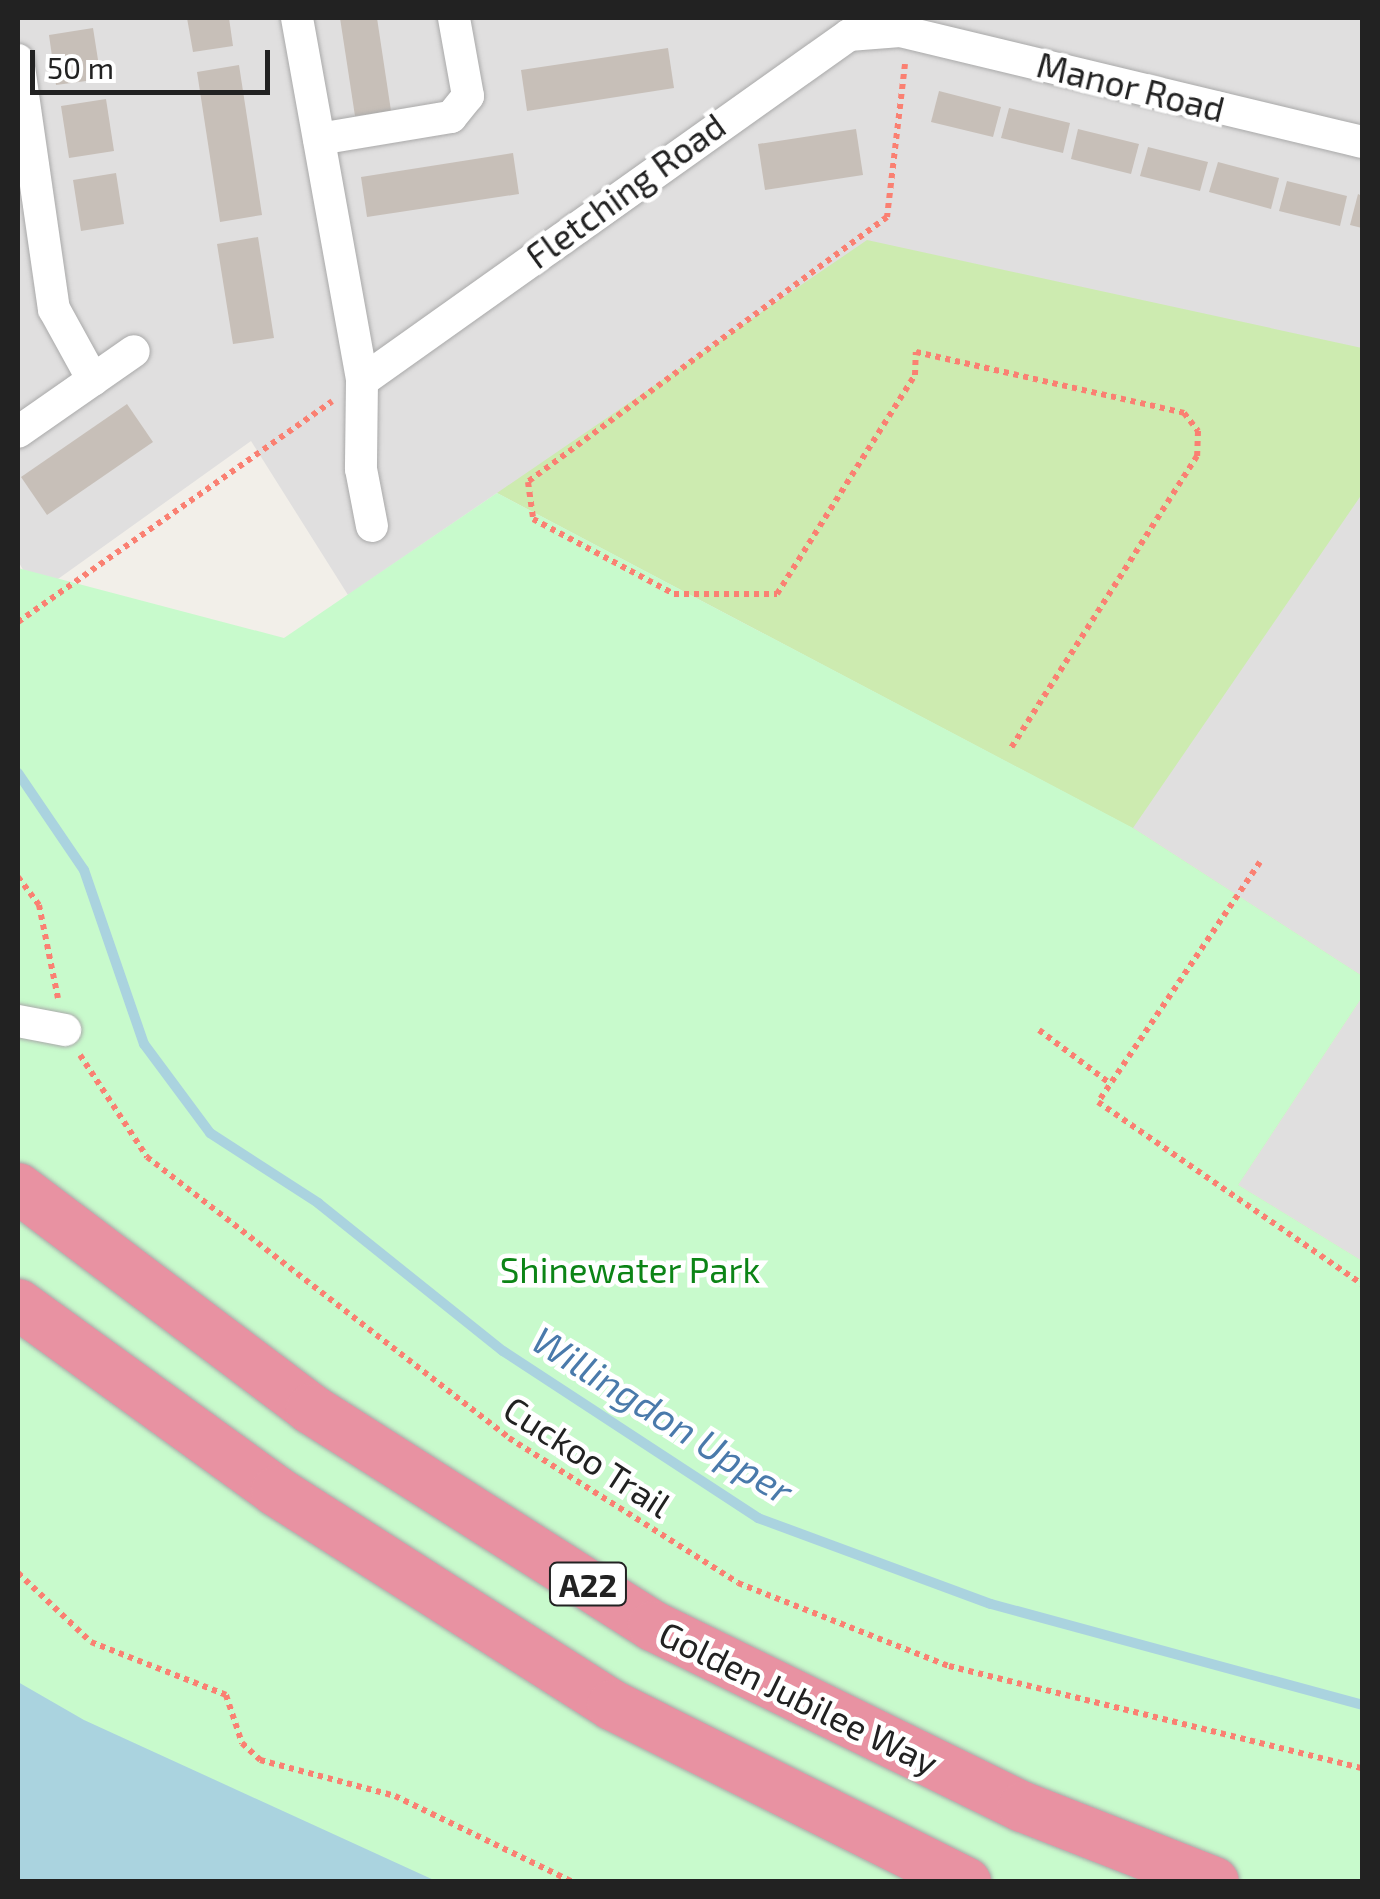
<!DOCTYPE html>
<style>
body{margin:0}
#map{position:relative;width:1380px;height:1899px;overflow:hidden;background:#f2efe9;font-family:"Exo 2",sans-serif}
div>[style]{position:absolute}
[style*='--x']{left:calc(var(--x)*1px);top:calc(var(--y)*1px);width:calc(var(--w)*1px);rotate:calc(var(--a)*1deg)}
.residential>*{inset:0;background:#e0dfdf}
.grass>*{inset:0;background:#cdebb0}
.park>*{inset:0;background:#c8facc}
.water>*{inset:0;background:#aad3df}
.stream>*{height:10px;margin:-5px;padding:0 5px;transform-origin:5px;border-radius:5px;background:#aad3df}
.building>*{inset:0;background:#c7bfb8}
.path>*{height:6px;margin-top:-3px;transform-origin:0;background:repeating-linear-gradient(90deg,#fa8072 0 5px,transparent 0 10px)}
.roads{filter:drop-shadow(0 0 2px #a9a9a9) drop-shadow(0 0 2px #a9a9a9)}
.minor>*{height:32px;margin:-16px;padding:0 16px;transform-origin:16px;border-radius:16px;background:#fff}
.highway>*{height:50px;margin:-25px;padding:0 25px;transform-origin:25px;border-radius:25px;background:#e892a2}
span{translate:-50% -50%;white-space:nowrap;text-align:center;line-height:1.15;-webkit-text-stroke:9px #fff;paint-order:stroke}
.shield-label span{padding:2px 8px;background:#fff;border:2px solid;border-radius:8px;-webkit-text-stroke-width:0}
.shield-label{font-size:32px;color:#222;font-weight:700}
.street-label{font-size:35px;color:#222}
.park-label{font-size:35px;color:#0c8416}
.water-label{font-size:38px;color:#4a7aab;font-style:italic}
.frame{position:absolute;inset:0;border:20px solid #222;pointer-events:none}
.scale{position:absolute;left:30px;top:50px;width:240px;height:45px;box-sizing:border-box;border:5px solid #222;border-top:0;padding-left:12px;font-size:30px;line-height:35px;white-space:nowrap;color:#222;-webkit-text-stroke:8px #fff;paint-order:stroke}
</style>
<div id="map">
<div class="residential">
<i style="clip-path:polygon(18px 18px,1362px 18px,1362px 976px,1133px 828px,497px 493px,348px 595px,251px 441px,37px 594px,18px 561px)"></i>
<i style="clip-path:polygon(1362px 997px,1362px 1261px,1238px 1185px)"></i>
</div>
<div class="grass">
<i style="clip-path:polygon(867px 240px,1362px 348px,1362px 494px,1133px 828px,1362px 976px,1362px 997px,1238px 1185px,1362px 1261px,1008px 1226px,1132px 828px,497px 493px)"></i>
</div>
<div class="park">
<i style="clip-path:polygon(497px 493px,1133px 828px,1362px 976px,1362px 997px,1238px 1185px,1362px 1261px,1362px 1881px,18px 1881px,18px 568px,284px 638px)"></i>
</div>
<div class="water">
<i style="clip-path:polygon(18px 1682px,84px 1720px,436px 1881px,18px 1881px)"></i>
</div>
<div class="stream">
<i style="--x:18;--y:773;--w:117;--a:55.8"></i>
<i style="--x:84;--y:870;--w:184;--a:71"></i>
<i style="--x:144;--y:1044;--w:111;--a:53.4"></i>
<i style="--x:210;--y:1133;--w:129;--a:32.9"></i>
<i style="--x:318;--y:1203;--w:237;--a:38.7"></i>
<i style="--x:503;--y:1351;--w:305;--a:33.2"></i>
<i style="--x:758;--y:1518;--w:248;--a:20.3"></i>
<i style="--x:991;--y:1604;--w:385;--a:15.2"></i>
</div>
<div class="building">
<i style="clip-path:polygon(187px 18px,229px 18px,233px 46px,193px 52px)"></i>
<i style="clip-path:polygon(340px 18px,377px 18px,391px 111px,355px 116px)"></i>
<i style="clip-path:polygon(93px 28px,101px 79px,56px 85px,49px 35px)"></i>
<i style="clip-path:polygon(668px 48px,674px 88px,527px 111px,521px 70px)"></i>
<i style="clip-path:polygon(239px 65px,262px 215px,220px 222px,197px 72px)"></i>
<i style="clip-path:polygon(939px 91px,1001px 107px,993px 137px,931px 122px)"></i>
<i style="clip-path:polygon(106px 99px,114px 151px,69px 158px,61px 106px)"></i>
<i style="clip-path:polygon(1009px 108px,1070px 123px,1063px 153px,1001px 138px)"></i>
<i style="clip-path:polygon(856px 129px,863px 175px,765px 190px,758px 144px)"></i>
<i style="clip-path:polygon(1078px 129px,1139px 144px,1131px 174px,1071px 159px)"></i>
<i style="clip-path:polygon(1148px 147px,1208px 162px,1200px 191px,1140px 176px)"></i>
<i style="clip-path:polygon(513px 153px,519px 194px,367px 217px,361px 177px)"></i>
<i style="clip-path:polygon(1218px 162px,1279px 178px,1271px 209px,1209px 192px)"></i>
<i style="clip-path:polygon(116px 173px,124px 224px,81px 231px,73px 180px)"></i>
<i style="clip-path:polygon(1287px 181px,1347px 196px,1340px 226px,1279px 211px)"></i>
<i style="clip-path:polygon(1358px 194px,1362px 196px,1362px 228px,1350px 225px)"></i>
<i style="clip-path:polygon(258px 237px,274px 338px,233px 344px,217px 244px)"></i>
<i style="clip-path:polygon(127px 404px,153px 442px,47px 515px,21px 477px)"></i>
</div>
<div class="path">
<i style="--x:905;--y:64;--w:154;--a:96.7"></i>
<i style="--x:887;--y:217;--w:446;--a:143.6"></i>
<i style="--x:528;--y:482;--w:37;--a:82"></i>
<i style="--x:533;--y:519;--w:160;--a:28"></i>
<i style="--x:674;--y:594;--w:103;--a:0"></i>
<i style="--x:777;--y:594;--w:259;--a:-57.8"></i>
<i style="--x:915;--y:375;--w:23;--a:-88"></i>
<i style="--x:916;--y:352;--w:275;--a:12.8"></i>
<i style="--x:1184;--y:413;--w:23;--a:52"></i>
<i style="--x:1198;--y:431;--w:25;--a:92"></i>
<i style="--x:1197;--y:456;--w:348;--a:122.5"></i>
<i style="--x:18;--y:622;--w:384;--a:-35.1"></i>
<i style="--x:1260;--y:862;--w:290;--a:124"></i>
<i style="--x:1098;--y:1102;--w:321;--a:34.6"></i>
<i style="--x:18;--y:877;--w:35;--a:53"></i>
<i style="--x:39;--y:905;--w:95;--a:78.5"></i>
<i style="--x:1039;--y:1030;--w:90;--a:36.9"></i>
<i style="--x:80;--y:1055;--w:122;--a:56.7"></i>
<i style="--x:147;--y:1157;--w:458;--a:37.8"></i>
<i style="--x:509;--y:1438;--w:271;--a:32.3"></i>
<i style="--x:738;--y:1583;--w:227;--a:21.5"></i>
<i style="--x:949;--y:1666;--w:425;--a:13.9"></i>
<i style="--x:18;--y:1573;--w:100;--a:43.4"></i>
<i style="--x:91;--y:1642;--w:145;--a:21.4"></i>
<i style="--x:226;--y:1695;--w:51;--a:71.6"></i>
<i style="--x:242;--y:1743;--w:25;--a:43"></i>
<i style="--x:260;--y:1760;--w:140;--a:14.9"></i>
<i style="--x:395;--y:1796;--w:198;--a:25.8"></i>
</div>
<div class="roads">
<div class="minor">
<i style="--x:297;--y:18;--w:369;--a:79.8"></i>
<i style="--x:362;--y:381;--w:88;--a:90.7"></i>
<i style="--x:361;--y:469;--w:58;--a:79.1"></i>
<i style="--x:18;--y:60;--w:252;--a:81.8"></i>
<i style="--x:54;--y:309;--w:81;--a:61.2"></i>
<i style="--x:319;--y:139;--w:134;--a:-9.5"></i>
<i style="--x:451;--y:117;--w:27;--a:-51"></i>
<i style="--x:468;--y:96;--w:79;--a:-100.2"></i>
<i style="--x:362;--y:381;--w:597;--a:-35.39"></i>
<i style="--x:849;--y:35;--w:51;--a:-4.5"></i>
<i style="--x:900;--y:31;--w:475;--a:13.5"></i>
<i style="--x:18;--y:432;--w:141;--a:-34.9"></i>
<i style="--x:18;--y:1021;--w:48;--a:10.8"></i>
</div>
<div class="highway">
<i style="--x:18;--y:1188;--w:367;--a:37"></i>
<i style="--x:311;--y:1409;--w:405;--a:32.4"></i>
<i style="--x:653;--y:1626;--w:412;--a:26.1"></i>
<i style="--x:1023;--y:1807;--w:205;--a:21.4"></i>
<i style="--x:18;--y:1304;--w:319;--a:35.9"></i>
<i style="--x:276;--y:1491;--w:398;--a:32.5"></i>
<i style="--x:612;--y:1705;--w:396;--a:26.6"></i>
</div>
</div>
<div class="shield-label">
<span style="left:588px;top:1584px">A22</span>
</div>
<div class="street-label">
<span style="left:1131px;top:86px;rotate:14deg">Manor Road</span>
<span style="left:625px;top:190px;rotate:-36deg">Fletching Road</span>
<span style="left:588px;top:1456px;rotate:33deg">Cuckoo Trail</span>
<span style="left:799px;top:1697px;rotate:26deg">Golden Jubilee Way</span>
</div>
<div class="park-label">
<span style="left:630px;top:1269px">Shinewater Park</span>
</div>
<div class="water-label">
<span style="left:663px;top:1415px;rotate:32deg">Willingdon Upper</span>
</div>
<div class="frame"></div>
<div class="scale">50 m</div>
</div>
